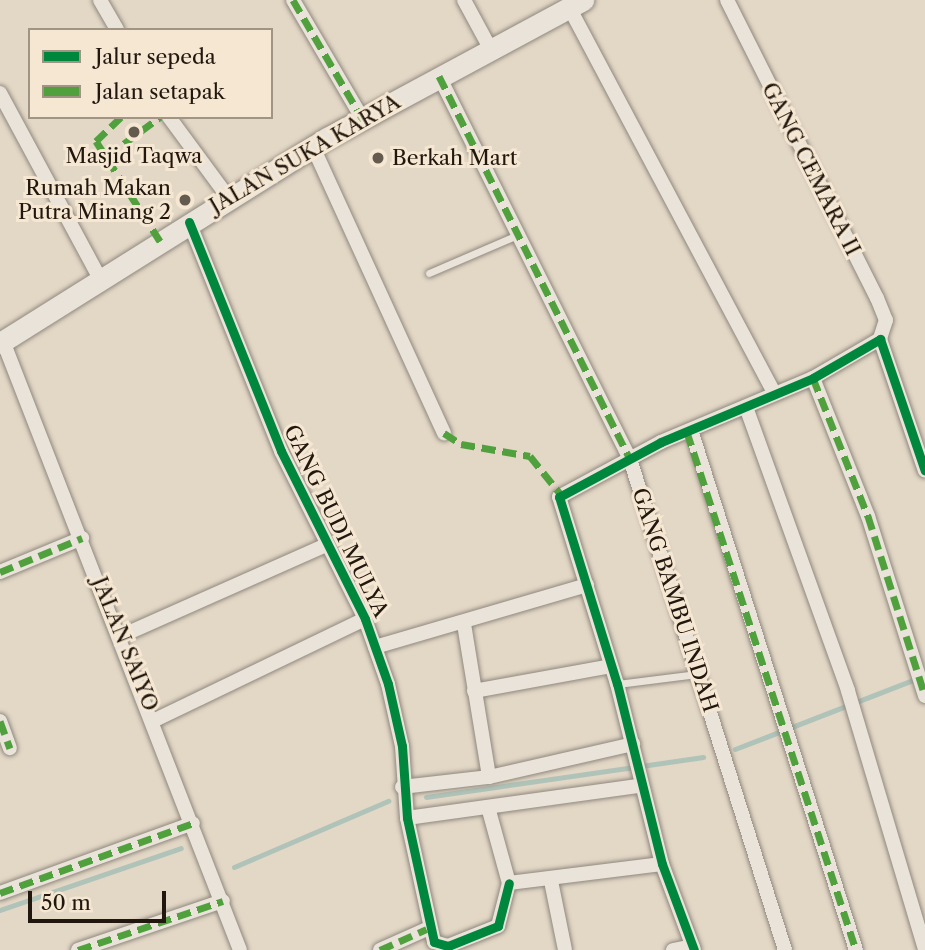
<!DOCTYPE html>
<style>
body{margin:0}
#map{position:relative;width:925px;height:950px;overflow:hidden;background:#e3d7c6;font-family:"Libre Caslon Text",serif}
div>[style]{position:absolute}
[style*='--x']{left:calc(var(--x)*1px);top:calc(var(--y)*1px);width:calc(var(--w)*1px);rotate:calc(var(--a)*1deg)}
.stream>*{height:5px;margin:-2.5px;padding:0 2.5px;transform-origin:2.5px;border-radius:2.5px;background:#b0c3b9}
.roads{filter:drop-shadow(0 0 2px #8f887d) drop-shadow(0 0 2px #8f887d)}
.lane>*{height:7px;margin:-3.5px;padding:0 3.5px;transform-origin:3.5px;border-radius:3.5px;background:#e9e3da}
.street>*{height:14px;margin:-7px;padding:0 7px;transform-origin:7px;border-radius:7px;background:#e9e3da}
.secondary>*{height:21px;margin:-10.5px;padding:0 10.5px;transform-origin:10.5px;border-radius:10.5px;background:#e9e3da}
.quiet>*{height:7px;margin-top:-3.5px;transform-origin:0;background:repeating-linear-gradient(90deg,#50a13e 0 14px,transparent 0 21px)}
.cycleway>*{height:9px;margin:-4.5px;padding:0 4.5px;transform-origin:4.5px;border-radius:4.5px;background:#00873e}
.dots>*{width:19px;height:19px;translate:-50% -50%;box-sizing:border-box;border:4px solid #f5e7d2;border-radius:50%}
span{translate:-50% -50%;white-space:nowrap;text-align:center;line-height:1.15;-webkit-text-stroke:6px #f5e7d2;paint-order:stroke}
.street-label{font-size:21px;color:#21170e}
.poi-label{font-size:21px;color:#21170e}
.left{translate:0 -50%;text-align:left}
.right{translate:-100% -50%;text-align:right}
.legend{position:absolute;left:28px;top:28px;width:245px;height:91px;box-sizing:border-box;background:#f5e7d2;border:2px solid #a09484;margin:0;padding:9px 12px;list-style:none;font-size:21px;color:#21170e}
.legend li{display:flex;align-items:center;gap:14px;height:35px}
.legend b{width:35px;border:2px solid #a09484}
.scale{position:absolute;left:28px;top:891px;width:138px;height:32px;box-sizing:border-box;border:4px solid #21170e;border-top:0;padding-left:9px;font-size:21px;line-height:24px;white-space:nowrap;color:#21170e;-webkit-text-stroke:5px #f5e7d2;paint-order:stroke}
</style>
<div id="map">
<div class="stream">
<i style="--x:735;--y:749;--w:196;--a:-21.2"></i>
<i style="--x:426;--y:797;--w:280;--a:-8.2"></i>
<i style="--x:234;--y:867;--w:168;--a:-23.2"></i>
<i style="--x:0;--y:910;--w:191;--a:-18.9"></i>
</div>
<div class="roads">
<div class="lane">
<i style="--x:429;--y:273;--w:94;--a:-23.3"></i>
<i style="--x:617;--y:684;--w:81;--a:-7.1"></i>
</div>
<div class="street">
<i style="--x:100;--y:0;--w:34;--a:60"></i>
<i style="--x:293;--y:0;--w:139;--a:59.7"></i>
<i style="--x:464;--y:0;--w:55;--a:61.6"></i>
<i style="--x:727;--y:0;--w:334;--a:63.3"></i>
<i style="--x:877;--y:298;--w:24;--a:68"></i>
<i style="--x:886;--y:320;--w:20;--a:108"></i>
<i style="--x:569;--y:7;--w:434;--a:62"></i>
<i style="--x:439;--y:76;--w:428;--a:63.5"></i>
<i style="--x:630;--y:459;--w:515;--a:72.48"></i>
<i style="--x:0;--y:93;--w:209;--a:61.7"></i>
<i style="--x:169;--y:117;--w:99;--a:53.6"></i>
<i style="--x:313;--y:147;--w:315;--a:65.4"></i>
<i style="--x:189;--y:222;--w:247;--a:68.1"></i>
<i style="--x:281;--y:451;--w:188;--a:63.4"></i>
<i style="--x:365;--y:619;--w:69;--a:70.5"></i>
<i style="--x:388;--y:684;--w:64;--a:77.3"></i>
<i style="--x:402;--y:746;--w:72;--a:86"></i>
<i style="--x:407;--y:818;--w:127;--a:77.7"></i>
<i style="--x:434;--y:942;--w:15;--a:16"></i>
<i style="--x:448;--y:946;--w:54;--a:-21.8"></i>
<i style="--x:498;--y:926;--w:44;--a:-75.7"></i>
<i style="--x:3;--y:341;--w:653;--a:68.74"></i>
<i style="--x:813;--y:378;--w:149;--a:68.3"></i>
<i style="--x:868;--y:516;--w:189;--a:72.4"></i>
<i style="--x:746;--y:407;--w:302;--a:70.2"></i>
<i style="--x:848;--y:691;--w:270;--a:73.4"></i>
<i style="--x:691;--y:430;--w:546;--a:72.4"></i>
<i style="--x:0;--y:572;--w:89;--a:-22.5"></i>
<i style="--x:464;--y:624;--w:155;--a:80.7"></i>
<i style="--x:121;--y:636;--w:222;--a:-23.9"></i>
<i style="--x:375;--y:647;--w:221;--a:-16.3"></i>
<i style="--x:474;--y:691;--w:139;--a:-10.3"></i>
<i style="--x:155;--y:720;--w:233;--a:-25.7"></i>
<i style="--x:0;--y:721;--w:29;--a:70"></i>
<i style="--x:402;--y:787;--w:88;--a:-6.6"></i>
<i style="--x:489;--y:777;--w:148;--a:-12.9"></i>
<i style="--x:488;--y:807;--w:79;--a:74.6"></i>
<i style="--x:509;--y:883;--w:154;--a:-7.1"></i>
<i style="--x:407;--y:818;--w:233;--a:-7.9"></i>
<i style="--x:551;--y:881;--w:70;--a:78.5"></i>
<i style="--x:0;--y:893;--w:205;--a:-19.9"></i>
<i style="--x:78;--y:950;--w:153;--a:-18.7"></i>
<i style="--x:380;--y:950;--w:51;--a:-24.1"></i>
<i style="--x:673;--y:950;--w:20;--a:-11"></i>
<i style="--x:694;--y:950;--w:92;--a:-110.4"></i>
<i style="--x:662;--y:864;--w:186;--a:-104"></i>
<i style="--x:617;--y:684;--w:196;--a:-107.2"></i>
<i style="--x:559;--y:497;--w:116;--a:-28.3"></i>
<i style="--x:661;--y:442;--w:165;--a:-22.8"></i>
<i style="--x:813;--y:378;--w:78;--a:-30.2"></i>
<i style="--x:880;--y:339;--w:139;--a:71.2"></i>
</div>
<div class="secondary">
<i style="--x:0;--y:343;--w:386;--a:-32.1"></i>
<i style="--x:327;--y:138;--w:291;--a:-28.3"></i>
</div>
</div>
<div class="quiet">
<i style="--x:293;--y:0;--w:139;--a:59.7"></i>
<i style="--x:439;--y:76;--w:428;--a:63.5"></i>
<i style="--x:121;--y:117;--w:35;--a:136"></i>
<i style="--x:96;--y:141;--w:119;--a:57.4"></i>
<i style="--x:107;--y:156;--w:66;--a:-36.3"></i>
<i style="--x:813;--y:378;--w:149;--a:68.3"></i>
<i style="--x:868;--y:516;--w:189;--a:72.4"></i>
<i style="--x:687;--y:432;--w:545;--a:71.93"></i>
<i style="--x:444;--y:433;--w:20;--a:33"></i>
<i style="--x:461;--y:444;--w:70;--a:9.9"></i>
<i style="--x:530;--y:456;--w:51;--a:51.3"></i>
<i style="--x:0;--y:572;--w:89;--a:-22.5"></i>
<i style="--x:0;--y:721;--w:29;--a:70"></i>
<i style="--x:0;--y:893;--w:205;--a:-19.9"></i>
<i style="--x:78;--y:950;--w:153;--a:-18.7"></i>
<i style="--x:380;--y:950;--w:51;--a:-24.1"></i>
</div>
<div class="cycleway">
<i style="--x:189;--y:222;--w:247;--a:68.1"></i>
<i style="--x:281;--y:451;--w:188;--a:63.4"></i>
<i style="--x:365;--y:619;--w:69;--a:70.5"></i>
<i style="--x:388;--y:684;--w:64;--a:77.3"></i>
<i style="--x:402;--y:746;--w:72;--a:86"></i>
<i style="--x:407;--y:818;--w:127;--a:77.7"></i>
<i style="--x:434;--y:942;--w:15;--a:16"></i>
<i style="--x:448;--y:946;--w:54;--a:-21.8"></i>
<i style="--x:498;--y:926;--w:44;--a:-75.7"></i>
<i style="--x:694;--y:950;--w:92;--a:-110.4"></i>
<i style="--x:662;--y:864;--w:186;--a:-104"></i>
<i style="--x:617;--y:684;--w:196;--a:-107.2"></i>
<i style="--x:559;--y:497;--w:116;--a:-28.3"></i>
<i style="--x:661;--y:442;--w:165;--a:-22.8"></i>
<i style="--x:813;--y:378;--w:78;--a:-30.2"></i>
<i style="--x:880;--y:339;--w:139;--a:71.2"></i>
</div>
<div class="dots">
<i style="left:134px;top:132px;background:#655a4e"></i>
<i style="left:378px;top:158px;background:#655a4e"></i>
<i style="left:185px;top:200px;background:#655a4e"></i>
</div>
<div class="street-label">
<span style="left:305px;top:154px;rotate:-30deg">JALAN SUKA KARYA</span>
<span style="left:811px;top:169px;rotate:63deg">GANG CEMARA II</span>
<span style="left:336px;top:521px;rotate:64deg">GANG BUDI MULYA</span>
<span style="left:675px;top:600px;rotate:72deg">GANG BAMBU INDAH</span>
<span style="left:125px;top:644px;rotate:68deg">JALAN SAIYO</span>
</div>
<div class="poi-label">
<span style="left:134px;top:156px">Masjid Taqwa</span>
<span class="left" style="left:392px;top:158px">Berkah Mart</span>
<span class="right" style="left:171px;top:200px">Rumah Makan<br>Putra Minang 2</span>
</div>
<ul class="legend">
<li><b style="height:9px;background:#00873e"></b>Jalur sepeda</li>
<li><b style="height:9px;background:#50a13e"></b>Jalan setapak</li>
</ul>
<div class="scale">50 m</div>
</div>
